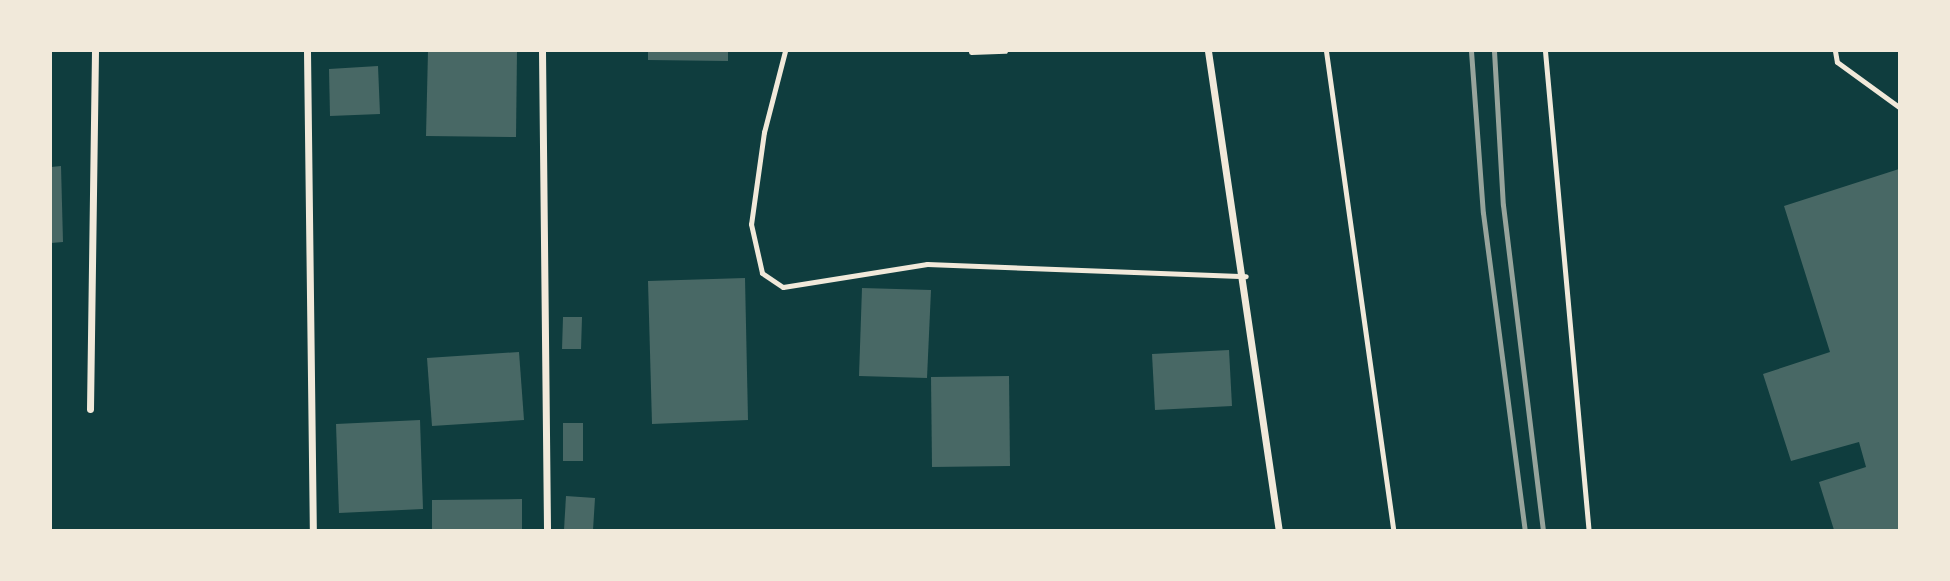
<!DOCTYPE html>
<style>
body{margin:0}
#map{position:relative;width:1950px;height:581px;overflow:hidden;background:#0f3d3e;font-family:"Open Sans",sans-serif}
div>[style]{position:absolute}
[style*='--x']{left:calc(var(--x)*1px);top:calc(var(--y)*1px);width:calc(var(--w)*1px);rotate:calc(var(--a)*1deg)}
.building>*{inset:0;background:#486865}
.service>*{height:5px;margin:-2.5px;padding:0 2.5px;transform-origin:2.5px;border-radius:2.5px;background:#f1e9da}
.minor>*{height:7px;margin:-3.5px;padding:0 3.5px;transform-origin:3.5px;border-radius:3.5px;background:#f1e9da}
.rail>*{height:5px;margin:-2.5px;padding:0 2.5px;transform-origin:2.5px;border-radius:2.5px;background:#97a49c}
span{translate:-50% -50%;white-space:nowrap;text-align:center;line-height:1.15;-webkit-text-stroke:7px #f1e9da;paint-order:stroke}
.frame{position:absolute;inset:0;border:52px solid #f1e9da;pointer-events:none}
</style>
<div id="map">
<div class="building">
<i style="clip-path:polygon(428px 51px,517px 51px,516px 137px,426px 136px)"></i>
<i style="clip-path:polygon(648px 51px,728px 51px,728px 61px,648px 60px)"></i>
<i style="clip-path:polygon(378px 66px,380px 114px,330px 116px,329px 69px)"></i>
<i style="clip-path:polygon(61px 166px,63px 242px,51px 243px,51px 167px)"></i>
<i style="clip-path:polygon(1899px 169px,1899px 530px,1834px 530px,1819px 482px,1866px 467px,1859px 442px,1791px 461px,1763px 374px,1830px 352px,1784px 206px)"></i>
<i style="clip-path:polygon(745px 278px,748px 420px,652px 424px,648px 281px)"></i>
<i style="clip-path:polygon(862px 288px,931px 290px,927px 378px,859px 376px)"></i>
<i style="clip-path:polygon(563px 317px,582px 317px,581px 349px,562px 349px)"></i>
<i style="clip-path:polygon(1229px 350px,1232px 406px,1155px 410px,1152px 354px)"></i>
<i style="clip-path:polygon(519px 352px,524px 420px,432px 426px,427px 358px)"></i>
<i style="clip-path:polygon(1009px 376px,1010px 466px,932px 467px,931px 377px)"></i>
<i style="clip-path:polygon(420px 420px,423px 509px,339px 513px,336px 424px)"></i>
<i style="clip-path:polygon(563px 423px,583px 423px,583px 461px,563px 461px)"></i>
<i style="clip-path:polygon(566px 496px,595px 498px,593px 530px,564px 530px)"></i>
<i style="clip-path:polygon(522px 499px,522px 530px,432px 530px,432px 500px)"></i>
</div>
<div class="service">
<i style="--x:785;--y:51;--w:84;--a:104.5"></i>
<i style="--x:764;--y:132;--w:93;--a:98"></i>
<i style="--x:751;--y:224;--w:50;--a:77.3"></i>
<i style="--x:762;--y:273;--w:25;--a:34"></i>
<i style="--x:783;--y:287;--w:146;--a:-9.1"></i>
<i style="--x:927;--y:264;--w:319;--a:2.2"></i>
<i style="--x:1326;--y:51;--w:484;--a:82"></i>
<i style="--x:1545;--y:51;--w:481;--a:84.8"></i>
<i style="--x:1835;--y:51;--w:11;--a:80"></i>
<i style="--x:1837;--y:62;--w:77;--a:36"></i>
<i style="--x:971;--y:52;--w:34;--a:-2"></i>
</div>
<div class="minor">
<i style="--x:307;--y:51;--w:479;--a:89.3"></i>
<i style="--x:542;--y:51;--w:479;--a:89.4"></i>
<i style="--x:1208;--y:51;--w:484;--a:81.6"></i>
<i style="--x:90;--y:409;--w:358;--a:-89.2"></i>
</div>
<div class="rail">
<i style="--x:1471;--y:51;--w:162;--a:85.8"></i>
<i style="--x:1483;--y:213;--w:320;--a:82.5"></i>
<i style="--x:1494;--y:51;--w:154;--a:86.7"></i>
<i style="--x:1503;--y:205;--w:327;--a:83"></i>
</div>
<div class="frame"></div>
</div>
